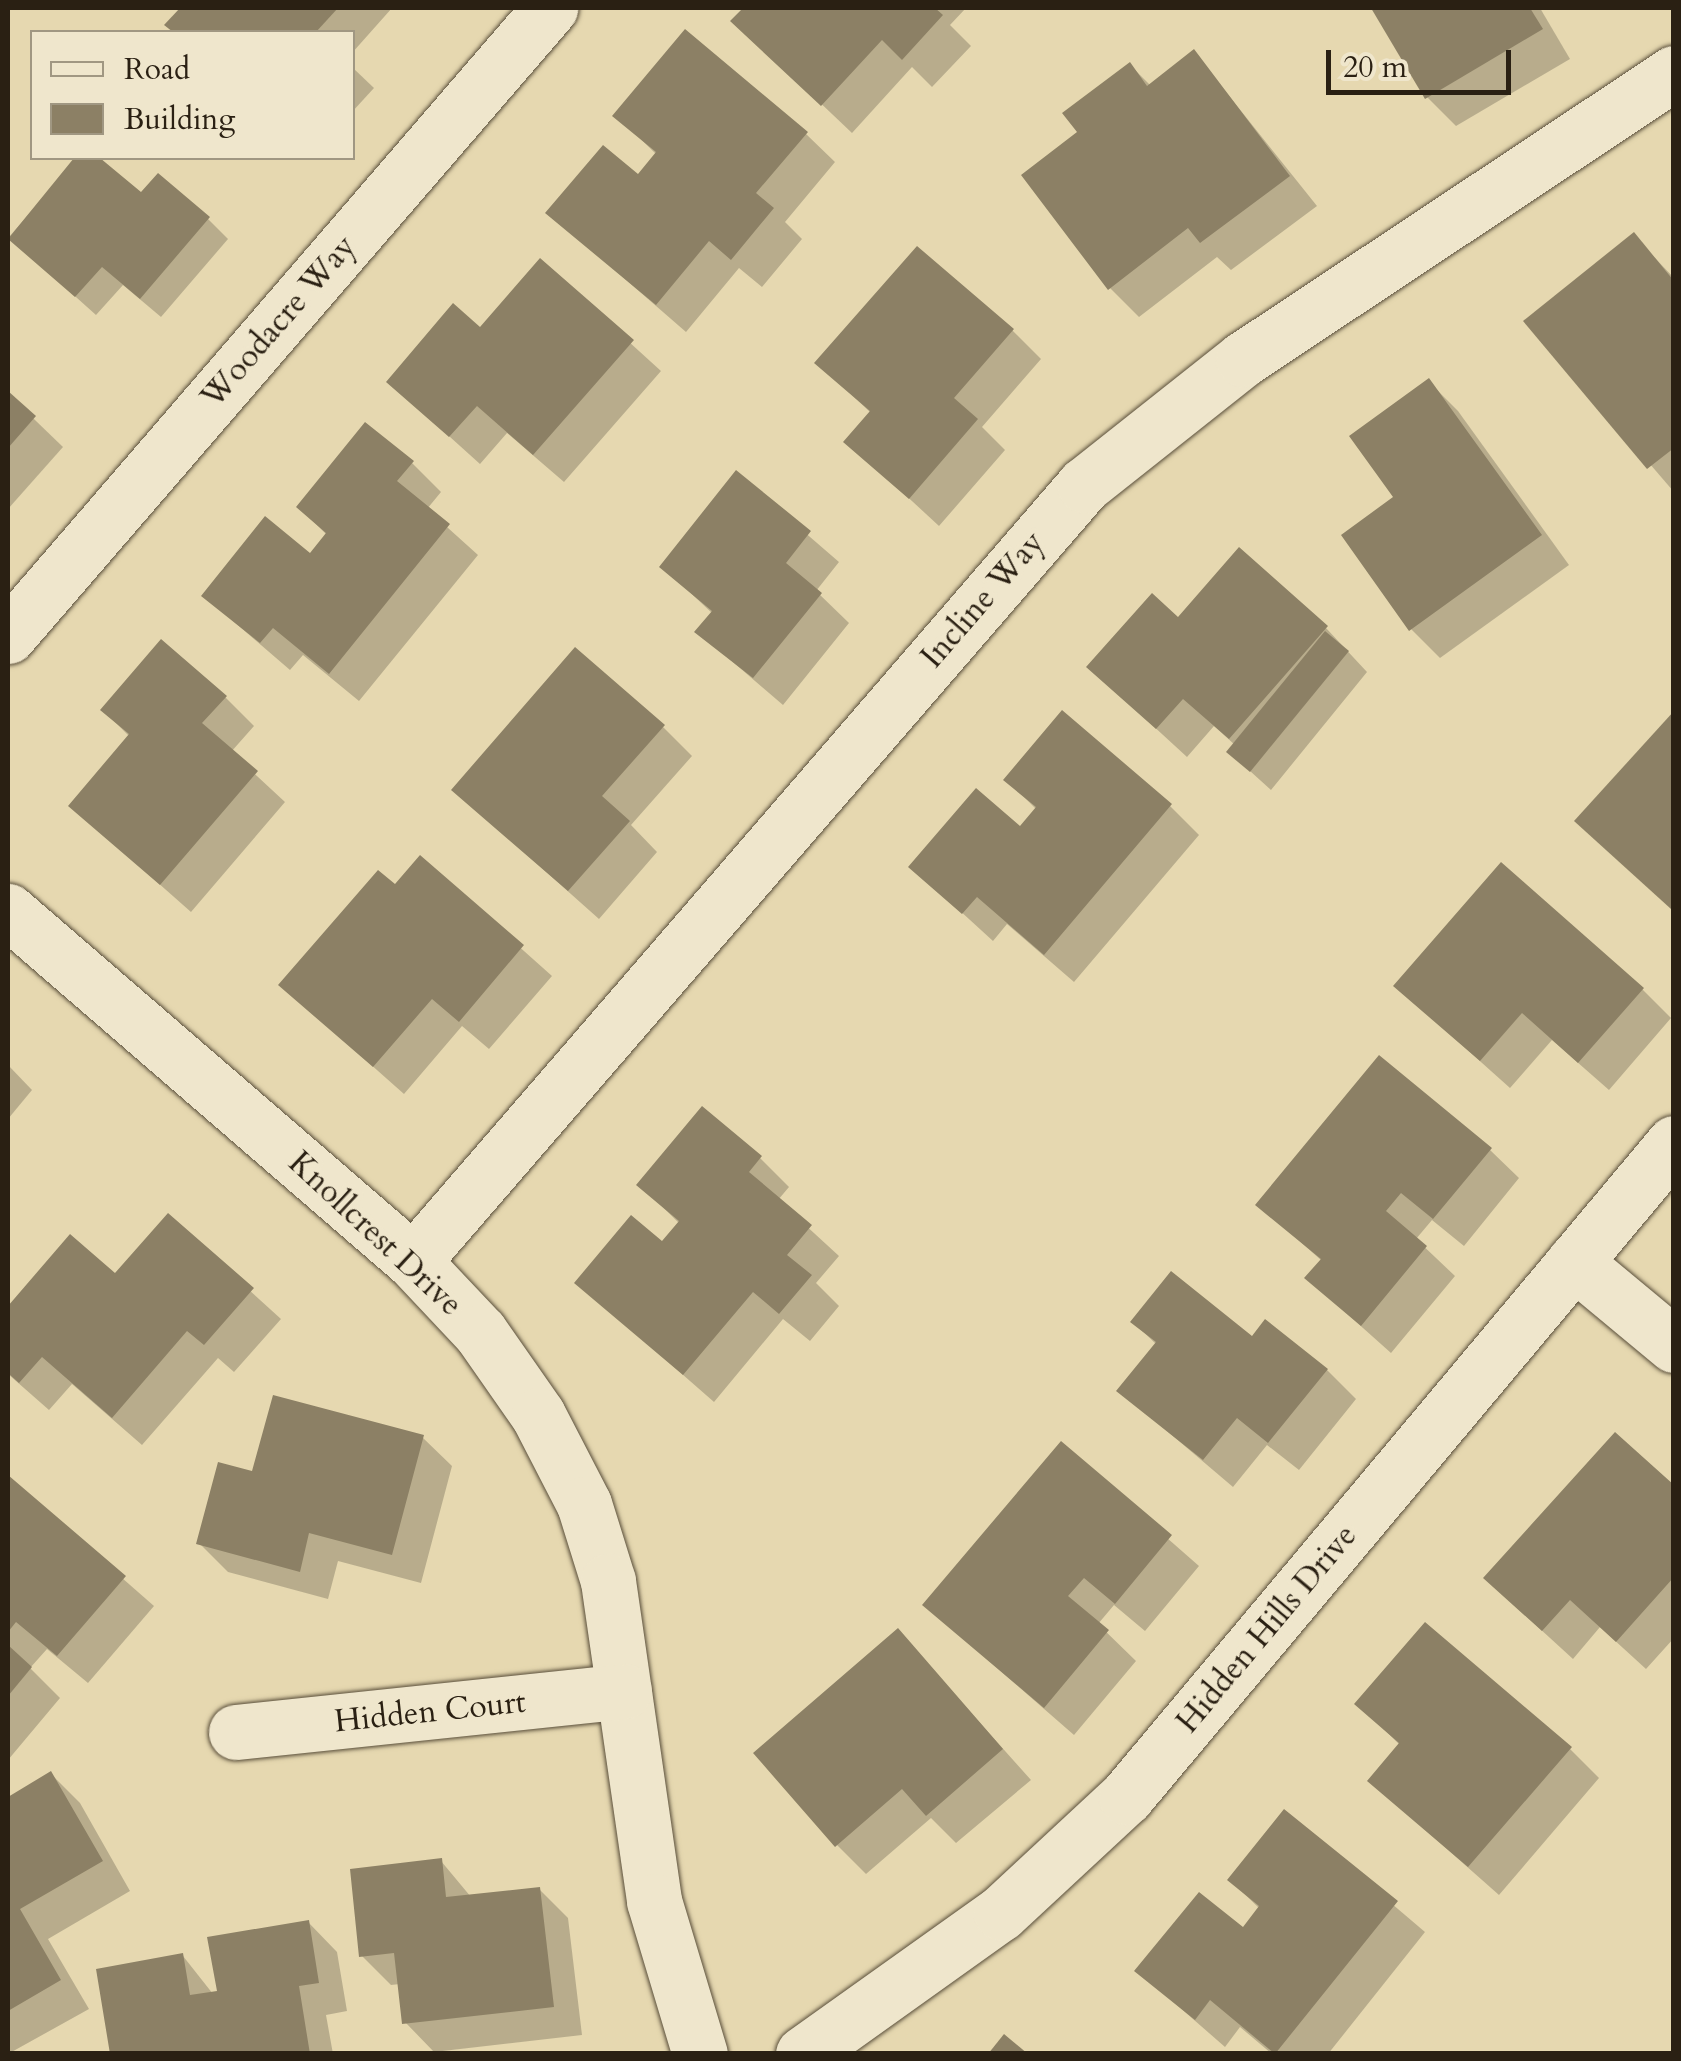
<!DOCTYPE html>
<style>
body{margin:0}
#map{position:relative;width:1681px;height:2061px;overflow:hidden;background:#e6d8b0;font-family:Cardo,serif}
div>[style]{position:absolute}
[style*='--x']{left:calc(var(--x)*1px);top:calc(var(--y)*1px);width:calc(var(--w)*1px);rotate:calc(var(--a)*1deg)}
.shadow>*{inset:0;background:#0003}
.building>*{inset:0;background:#8c8065}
.roads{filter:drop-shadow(0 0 2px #594e3a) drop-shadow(0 0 2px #594e3a)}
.minor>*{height:55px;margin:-27.5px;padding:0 27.5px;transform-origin:27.5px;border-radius:27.5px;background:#efe6cc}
span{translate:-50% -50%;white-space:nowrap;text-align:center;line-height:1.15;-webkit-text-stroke:10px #efe6cc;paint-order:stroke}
.street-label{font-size:32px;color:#2a2013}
.frame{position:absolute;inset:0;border:10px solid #2a2013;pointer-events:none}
.legend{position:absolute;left:30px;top:30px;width:325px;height:130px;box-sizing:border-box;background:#efe6cc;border:2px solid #a09782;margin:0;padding:12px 18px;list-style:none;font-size:30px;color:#2a2013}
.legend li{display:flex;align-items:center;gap:20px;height:50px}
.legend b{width:50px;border:2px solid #a09782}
.scale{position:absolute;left:1326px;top:50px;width:185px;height:45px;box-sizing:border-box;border:5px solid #2a2013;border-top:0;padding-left:12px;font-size:30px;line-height:35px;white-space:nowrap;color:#2a2013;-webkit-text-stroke:8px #efe6cc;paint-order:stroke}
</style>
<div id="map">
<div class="shadow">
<i style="clip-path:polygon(183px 8px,392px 8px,352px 53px,352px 32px,175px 32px,168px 25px)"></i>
<i style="clip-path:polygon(747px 8px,966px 8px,950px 25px,971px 46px,932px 87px,912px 67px,852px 133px,734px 21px)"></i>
<i style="clip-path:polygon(1374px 8px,1540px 8px,1570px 59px,1456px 126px,1427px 97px)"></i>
<i style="clip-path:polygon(1194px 52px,1317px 206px,1231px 270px,1217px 257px,1139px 317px,1110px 288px,1080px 133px,1130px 65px,1151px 86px)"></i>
<i style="clip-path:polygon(352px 67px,374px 88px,352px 112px)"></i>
<i style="clip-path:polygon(616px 115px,806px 134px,835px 162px,785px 222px,802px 239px,762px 287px,739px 268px,686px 332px,549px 213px,638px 177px,657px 155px)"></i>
<i style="clip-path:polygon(77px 158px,97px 158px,141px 195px,208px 219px,228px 239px,161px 317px,123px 285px,96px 315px,9px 237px)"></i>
<i style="clip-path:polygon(1634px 236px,1674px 278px,1674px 492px,1527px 321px)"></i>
<i style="clip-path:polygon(540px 261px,661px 371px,564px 482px,507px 433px,480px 464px,389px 382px,481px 331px)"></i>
<i style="clip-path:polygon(1012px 330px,1041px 359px,982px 427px,1005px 450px,939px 526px,847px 441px,871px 413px,818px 363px)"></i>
<i style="clip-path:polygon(1429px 382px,1458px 411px,1569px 565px,1440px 658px,1411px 629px,1397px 498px)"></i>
<i style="clip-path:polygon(8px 394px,63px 447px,8px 509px)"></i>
<i style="clip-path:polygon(412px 463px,441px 492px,427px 509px,478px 555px,359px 701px,303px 655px,290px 670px,204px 596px,310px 557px,328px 536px,299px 507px)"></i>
<i style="clip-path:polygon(736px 473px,839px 562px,816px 591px,849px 623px,783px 705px,698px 632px,713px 614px,662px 566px)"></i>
<i style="clip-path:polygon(1326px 628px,1367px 672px,1271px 790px,1229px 752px,1235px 745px,1214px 726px,1187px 757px,1089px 667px)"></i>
<i style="clip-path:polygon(225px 697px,254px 726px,231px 752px,285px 802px,191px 912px,71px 806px,130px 737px,103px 710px)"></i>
<i style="clip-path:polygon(663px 727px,692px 756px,631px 825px,657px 852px,599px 919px,454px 790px)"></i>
<i style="clip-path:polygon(1007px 780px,1170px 806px,1199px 835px,1074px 982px,1007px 924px,993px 941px,912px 867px,1020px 830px,1037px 810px)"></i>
<i style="clip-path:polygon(420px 858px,552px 976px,489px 1049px,462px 1026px,404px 1094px,281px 985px,395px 888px)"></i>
<i style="clip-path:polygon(1396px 986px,1642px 989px,1671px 1018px,1609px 1090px,1552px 1040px,1510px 1088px)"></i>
<i style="clip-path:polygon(8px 1065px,32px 1090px,8px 1119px)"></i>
<i style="clip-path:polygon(1490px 1150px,1519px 1178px,1464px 1246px,1432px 1220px,1416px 1239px,1455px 1276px,1391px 1353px,1307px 1278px,1322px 1261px,1259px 1205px)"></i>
<i style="clip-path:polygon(760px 1158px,789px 1187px,778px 1200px,839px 1256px,816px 1283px,839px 1306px,810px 1341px,783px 1319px,714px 1402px,578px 1283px,663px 1244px,680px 1224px,640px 1185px)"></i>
<i style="clip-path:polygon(168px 1216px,281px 1319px,234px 1372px,218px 1358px,142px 1445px,72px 1384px,49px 1410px,8px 1374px,8px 1310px,70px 1238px,115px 1276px)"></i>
<i style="clip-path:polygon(1133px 1322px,1252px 1340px,1327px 1370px,1356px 1399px,1299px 1470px,1267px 1445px,1233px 1487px,1120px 1391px,1157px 1345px)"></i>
<i style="clip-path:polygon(422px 1437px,452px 1466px,421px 1583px,338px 1561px,328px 1599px,228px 1572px,199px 1543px,254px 1474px)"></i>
<i style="clip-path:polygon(1061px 1445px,1199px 1566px,1145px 1631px,1114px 1605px,1098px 1624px,1136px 1661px,1074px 1735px,925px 1605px)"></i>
<i style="clip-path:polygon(8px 1478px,154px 1606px,88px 1683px,47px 1649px,30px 1668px,60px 1698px,8px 1760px)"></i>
<i style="clip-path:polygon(1674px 1489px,1674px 1638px,1646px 1669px,1600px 1627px,1573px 1659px,1516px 1607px)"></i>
<i style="clip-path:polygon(898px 1631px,1031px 1780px,956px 1843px,931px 1818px,866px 1874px,837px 1845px)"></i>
<i style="clip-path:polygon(1358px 1704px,1570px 1749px,1599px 1778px,1499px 1895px,1370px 1781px,1400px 1745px)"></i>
<i style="clip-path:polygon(51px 1774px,80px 1803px,130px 1891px,48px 1939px,89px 2009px,8px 2054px,8px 1800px)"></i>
<i style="clip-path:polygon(1284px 1812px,1425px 1932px,1328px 2054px,1272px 2054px,1240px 2027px,1225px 2047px,1138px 1971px,1243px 1930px,1260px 1909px,1230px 1880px)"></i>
<i style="clip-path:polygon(441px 1861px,471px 1897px,539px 1889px,568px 1918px,582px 2035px,434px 2052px,405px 2022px,400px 1984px,391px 1985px,362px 1956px)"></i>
<i style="clip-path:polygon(308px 1922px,337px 1952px,347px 2011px,326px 2015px,333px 2054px,113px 2054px,183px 1956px,213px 1994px,220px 1993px)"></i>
</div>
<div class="building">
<i style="clip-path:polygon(180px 8px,338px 8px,316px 32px,173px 32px,164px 25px)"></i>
<i style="clip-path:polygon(743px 8px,935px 8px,943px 15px,902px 60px,882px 40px,821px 106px,730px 21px)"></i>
<i style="clip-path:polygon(1371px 8px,1530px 8px,1543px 29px,1425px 99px)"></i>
<i style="clip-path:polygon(685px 29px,808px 132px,756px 193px,774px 208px,731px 260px,709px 241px,656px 305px,545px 213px,603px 145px,638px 174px,656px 152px,612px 116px)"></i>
<i style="clip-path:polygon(1194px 49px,1290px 176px,1200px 243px,1188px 228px,1108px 290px,1021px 175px,1077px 132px,1062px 113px,1130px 62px,1147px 86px)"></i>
<i style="clip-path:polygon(74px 158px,100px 158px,141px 192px,158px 173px,210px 217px,140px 299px,102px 267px,75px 297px,8px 239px)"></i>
<i style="clip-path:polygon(1634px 232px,1674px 281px,1674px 448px,1647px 469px,1523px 321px)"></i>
<i style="clip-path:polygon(917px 246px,1014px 329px,954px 398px,978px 419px,909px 499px,843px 442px,870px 411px,814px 363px)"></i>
<i style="clip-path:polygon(540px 258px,634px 340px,533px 455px,477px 406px,449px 437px,386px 382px,453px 303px,480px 327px)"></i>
<i style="clip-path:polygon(1429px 378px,1542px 535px,1409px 631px,1341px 535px,1393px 497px,1349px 436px)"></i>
<i style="clip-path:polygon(8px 391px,36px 416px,8px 448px)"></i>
<i style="clip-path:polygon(365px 422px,414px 461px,397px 481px,450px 524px,329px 674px,273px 628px,260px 643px,201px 596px,265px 516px,310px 553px,326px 533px,296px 507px)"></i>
<i style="clip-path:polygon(736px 470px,811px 531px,786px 563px,822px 593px,753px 678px,694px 632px,712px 611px,659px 567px)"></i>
<i style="clip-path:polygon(1239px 547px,1328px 626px,1229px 739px,1183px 699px,1156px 729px,1086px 667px,1152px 593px,1178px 617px)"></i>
<i style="clip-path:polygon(1325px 631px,1349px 651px,1250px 772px,1226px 752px)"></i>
<i style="clip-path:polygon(161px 639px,227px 696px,202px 723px,258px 771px,160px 885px,68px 806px,129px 734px,100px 710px)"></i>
<i style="clip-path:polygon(575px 647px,665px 725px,602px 796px,630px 821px,568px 891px,451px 790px)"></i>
<i style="clip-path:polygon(1062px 710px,1172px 804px,1044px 955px,977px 897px,962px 914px,908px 867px,976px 788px,1020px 826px,1036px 807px,1003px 780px)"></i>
<i style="clip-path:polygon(1674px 711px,1674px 906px,1671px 909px,1574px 821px)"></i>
<i style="clip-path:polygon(420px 855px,524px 945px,459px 1022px,432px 999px,373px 1067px,278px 985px,378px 870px,395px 884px)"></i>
<i style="clip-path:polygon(1501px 862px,1644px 988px,1578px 1063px,1522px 1013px,1480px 1061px,1393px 986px)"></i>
<i style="clip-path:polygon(1379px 1055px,1492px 1148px,1433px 1219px,1401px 1193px,1386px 1211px,1427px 1246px,1361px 1326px,1304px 1278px,1321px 1259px,1255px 1205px)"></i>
<i style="clip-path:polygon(702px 1106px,762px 1156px,749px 1172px,812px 1225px,787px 1255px,812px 1275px,779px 1314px,753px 1292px,683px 1375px,574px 1283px,631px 1215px,662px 1241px,679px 1221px,636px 1185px)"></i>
<i style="clip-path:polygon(168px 1213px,254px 1288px,204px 1345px,187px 1331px,112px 1418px,42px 1357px,19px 1383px,8px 1373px,8px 1306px,70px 1234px,115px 1273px)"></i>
<i style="clip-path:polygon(1171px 1271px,1252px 1336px,1265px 1319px,1328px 1369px,1268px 1443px,1237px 1418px,1203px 1460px,1116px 1391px,1156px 1342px,1130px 1322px)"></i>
<i style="clip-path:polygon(273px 1395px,424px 1435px,392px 1555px,309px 1533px,300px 1572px,196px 1544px,218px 1462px,252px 1471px)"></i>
<i style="clip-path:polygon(1615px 1432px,1674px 1485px,1674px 1577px,1616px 1642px,1570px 1600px,1542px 1631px,1483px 1578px)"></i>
<i style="clip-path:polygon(1061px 1441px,1172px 1535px,1115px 1604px,1084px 1578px,1068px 1596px,1109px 1630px,1044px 1708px,922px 1605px)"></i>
<i style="clip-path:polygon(8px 1475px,126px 1576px,57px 1656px,16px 1622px,8px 1632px)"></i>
<i style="clip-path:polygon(1425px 1622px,1572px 1747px,1468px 1867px,1367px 1781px,1399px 1743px,1354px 1704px)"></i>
<i style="clip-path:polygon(898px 1628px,1003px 1749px,926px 1816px,902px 1789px,835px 1847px,753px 1753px)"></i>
<i style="clip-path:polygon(8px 1645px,32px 1667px,8px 1696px)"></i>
<i style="clip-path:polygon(51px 1771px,103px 1861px,20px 1909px,61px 1980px,8px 2011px,8px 1797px)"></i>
<i style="clip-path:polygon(1284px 1809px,1398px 1901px,1275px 2054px,1210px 2000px,1195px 2020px,1134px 1971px,1199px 1892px,1243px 1927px,1259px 1906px,1227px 1880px)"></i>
<i style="clip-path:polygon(442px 1858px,446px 1897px,540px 1887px,554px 2007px,402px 2024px,394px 1953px,359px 1957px,350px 1869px)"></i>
<i style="clip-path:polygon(309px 1920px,319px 1983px,299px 1986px,310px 2054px,110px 2054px,96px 1969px,183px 1953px,190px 1995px,217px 1991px,207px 1937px)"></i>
<i style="clip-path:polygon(1004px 2034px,1028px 2054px,988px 2054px)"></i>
</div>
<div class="roads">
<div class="minor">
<i style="--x:8;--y:636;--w:830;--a:-49.2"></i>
<i style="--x:8;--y:911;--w:535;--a:40.83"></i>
<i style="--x:413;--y:1261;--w:98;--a:46.7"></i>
<i style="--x:480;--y:1332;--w:101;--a:55.1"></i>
<i style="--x:538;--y:1415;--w:100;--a:62.7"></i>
<i style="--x:584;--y:1504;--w:81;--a:72.7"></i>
<i style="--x:608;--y:1581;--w:323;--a:81.8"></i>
<i style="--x:654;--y:1901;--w:160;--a:73.3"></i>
<i style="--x:413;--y:1261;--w:1026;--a:-49.15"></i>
<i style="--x:1084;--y:485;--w:203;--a:-38.4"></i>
<i style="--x:1243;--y:359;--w:517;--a:-33.57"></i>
<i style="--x:1574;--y:1262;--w:130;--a:39.7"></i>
<i style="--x:236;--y:1732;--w:390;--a:-6"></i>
<i style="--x:803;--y:2054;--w:243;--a:-35.5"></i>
<i style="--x:1001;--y:1913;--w:171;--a:-42.9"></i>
<i style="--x:1126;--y:1797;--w:853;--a:-50.04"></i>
</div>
</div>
<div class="street-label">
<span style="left:279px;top:322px;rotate:-49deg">Woodacre Way</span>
<span style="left:983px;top:600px;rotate:-49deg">Incline Way</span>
<span style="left:375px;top:1234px;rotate:43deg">Knollcrest Drive</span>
<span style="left:1267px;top:1629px;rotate:-50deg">Hidden Hills Drive</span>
<span style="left:430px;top:1712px;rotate:-6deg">Hidden Court</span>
</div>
<div class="frame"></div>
<ul class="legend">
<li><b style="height:12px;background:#efe6cc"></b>Road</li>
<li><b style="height:28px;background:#8c8065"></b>Building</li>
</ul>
<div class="scale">20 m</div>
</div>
